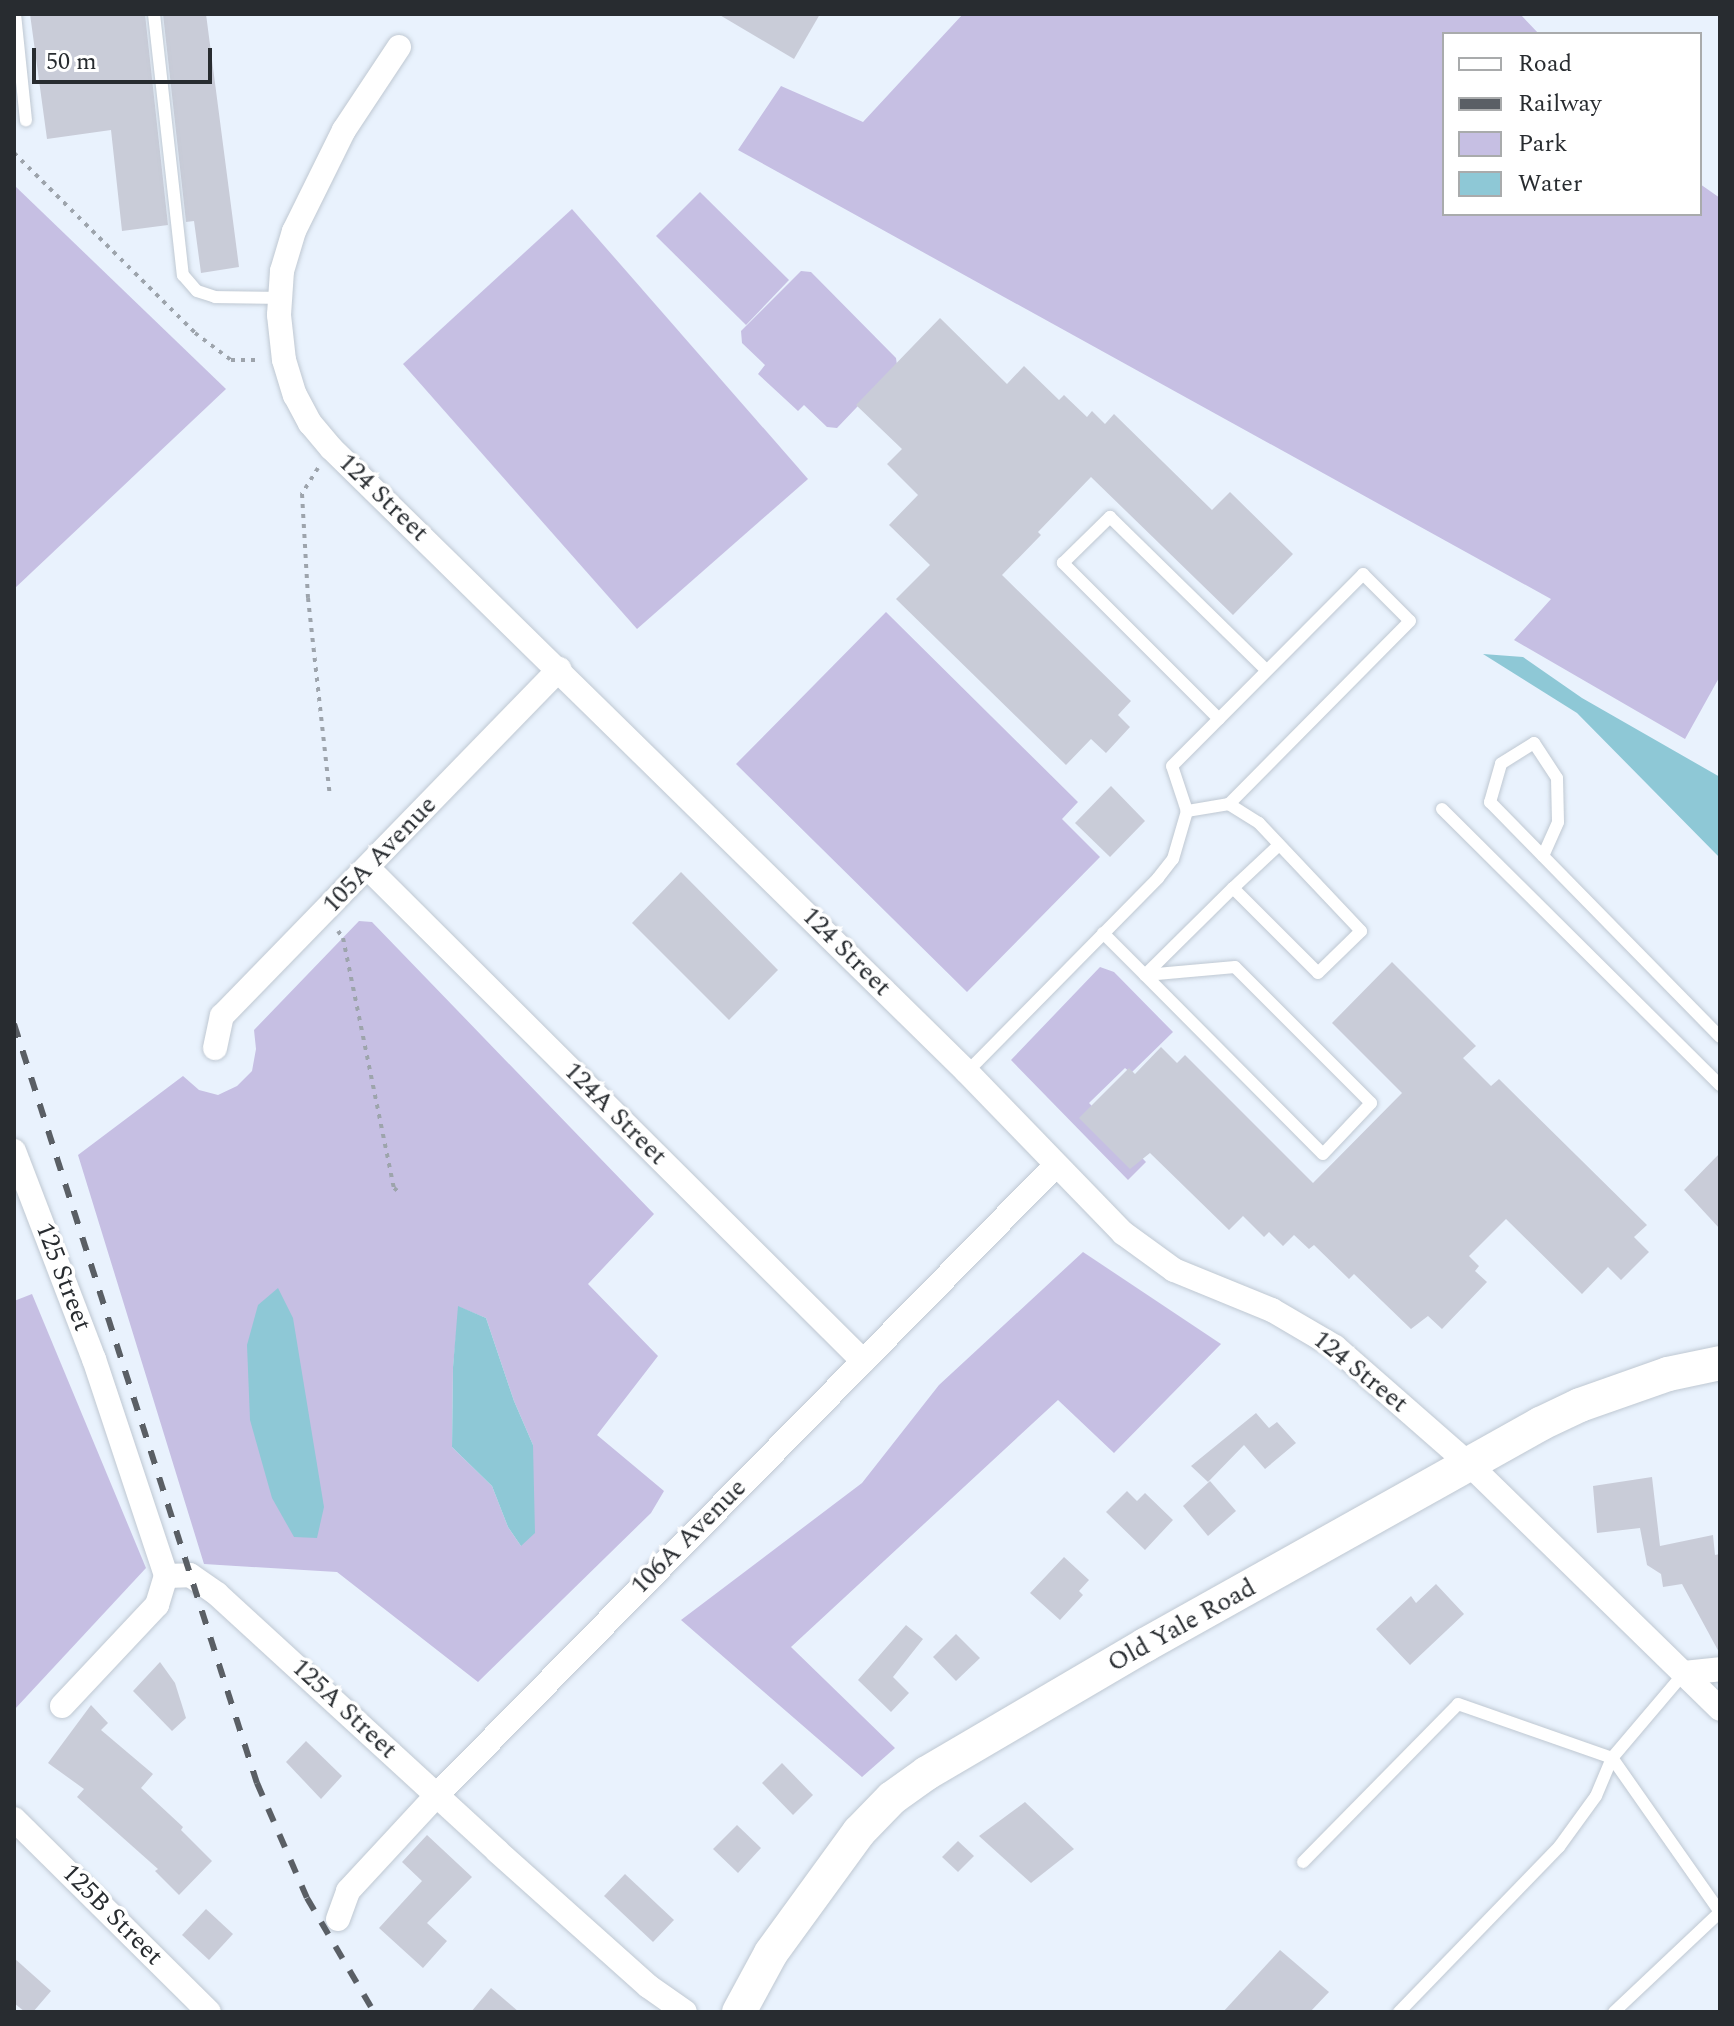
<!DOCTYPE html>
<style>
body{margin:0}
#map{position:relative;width:1734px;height:2026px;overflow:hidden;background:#e9f2fd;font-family:Spectral,serif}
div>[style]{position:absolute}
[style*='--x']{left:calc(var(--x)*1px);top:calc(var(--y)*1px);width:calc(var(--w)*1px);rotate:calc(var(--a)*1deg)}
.green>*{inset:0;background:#c6bfe3}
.water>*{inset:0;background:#8ec8d6}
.building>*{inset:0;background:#c9ccd8}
.path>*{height:4px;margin-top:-2px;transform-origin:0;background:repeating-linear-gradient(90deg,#9da4ac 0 4px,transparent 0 10px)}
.roads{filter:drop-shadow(0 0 2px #bfc8d2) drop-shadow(0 0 2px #bfc8d2)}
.lane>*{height:12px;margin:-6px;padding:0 6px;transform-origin:6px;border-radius:6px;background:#fff}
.street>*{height:24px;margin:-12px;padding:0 12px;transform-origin:12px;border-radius:12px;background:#fff}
.secondary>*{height:34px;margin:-17px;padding:0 17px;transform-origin:17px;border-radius:17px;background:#fff}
.rail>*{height:6px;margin-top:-3px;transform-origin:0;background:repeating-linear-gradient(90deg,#5a5f65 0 14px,transparent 0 28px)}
span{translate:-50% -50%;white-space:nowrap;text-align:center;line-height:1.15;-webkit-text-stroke:7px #fff;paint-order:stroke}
.street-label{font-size:26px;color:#282c30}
.frame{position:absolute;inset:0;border:16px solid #282c30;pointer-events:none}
.legend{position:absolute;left:1442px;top:32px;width:260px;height:184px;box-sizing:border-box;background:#fff;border:2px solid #a9abac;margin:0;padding:10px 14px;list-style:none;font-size:24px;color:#282c30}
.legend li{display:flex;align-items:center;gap:16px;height:40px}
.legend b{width:40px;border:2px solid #a9abac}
.scale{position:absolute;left:32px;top:48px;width:180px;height:36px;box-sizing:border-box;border:4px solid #282c30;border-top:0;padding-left:10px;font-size:24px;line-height:28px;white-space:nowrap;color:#282c30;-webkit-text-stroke:6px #fff;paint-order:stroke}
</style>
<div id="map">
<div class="green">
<i style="clip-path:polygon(963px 14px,1520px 14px,1539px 34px,1444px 34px,1444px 214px,1700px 214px,1700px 184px,1720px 198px,1720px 676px,1685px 739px,1514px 640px,1551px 599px,738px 150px,781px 86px,863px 122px)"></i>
<i style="clip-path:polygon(14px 185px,226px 389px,14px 589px)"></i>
<i style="clip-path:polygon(700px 192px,789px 280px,746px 325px,656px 236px)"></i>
<i style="clip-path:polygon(572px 209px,808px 479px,637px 629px,403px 364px)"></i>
<i style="clip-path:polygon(801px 271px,811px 272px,896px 358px,897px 365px,837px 428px,827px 427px,804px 405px,798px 411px,758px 374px,765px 365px,742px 343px,741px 331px)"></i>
<i style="clip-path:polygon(886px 612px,1078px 802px,1062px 819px,1100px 857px,967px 992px,736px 764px)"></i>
<i style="clip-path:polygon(evenodd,359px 921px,372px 922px,654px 1214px,588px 1284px,658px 1356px,597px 1435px,664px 1491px,651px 1513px,478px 1682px,337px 1572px,204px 1564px,78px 1155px,183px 1076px,199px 1090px,218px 1095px,237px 1086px,252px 1071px,256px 1049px,254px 1030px,359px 921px,459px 1307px,486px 1318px,514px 1401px,533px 1445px,521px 1546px,508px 1527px,492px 1486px,452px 1447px,453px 1367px,459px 1307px)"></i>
<i style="clip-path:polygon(1100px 967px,1114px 972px,1173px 1032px,1131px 1073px,1125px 1068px,1089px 1103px,1146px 1162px,1128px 1180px,1011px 1060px)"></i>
<i style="clip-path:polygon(1083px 1252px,1221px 1344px,1114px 1453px,1058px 1400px,791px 1647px,895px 1748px,862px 1777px,681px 1620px,862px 1483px,939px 1385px)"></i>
<i style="clip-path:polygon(32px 1294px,146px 1568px,14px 1710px,14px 1301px)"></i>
</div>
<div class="water">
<i style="clip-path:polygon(1483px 654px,1523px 657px,1582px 698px,1720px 777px,1720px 858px,1577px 713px)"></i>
<i style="clip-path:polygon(278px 1288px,293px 1318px,324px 1507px,317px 1538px,294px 1537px,272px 1498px,250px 1420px,247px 1345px,258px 1305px)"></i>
<i style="clip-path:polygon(458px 1306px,486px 1318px,514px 1401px,533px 1445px,535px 1533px,521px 1546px,508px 1527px,492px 1486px,452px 1447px,453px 1367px)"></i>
</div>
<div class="building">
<i style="clip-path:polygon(30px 14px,145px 14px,168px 225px,122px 231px,111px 130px,47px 139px)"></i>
<i style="clip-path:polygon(163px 14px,206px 14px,239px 267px,201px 273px,194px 221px,186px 222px)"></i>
<i style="clip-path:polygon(718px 14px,820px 14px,794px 59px)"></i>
<i style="clip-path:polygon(940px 318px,1007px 384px,1024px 366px,1059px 400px,1064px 395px,1087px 417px,1092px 411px,1105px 424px,1114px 414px,1212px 510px,1230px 492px,1293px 554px,1233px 615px,1091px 477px,1038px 532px,1041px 535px,1002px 575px,1131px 701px,1118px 715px,1130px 727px,1106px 753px,1091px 739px,1066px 765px,896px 599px,930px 565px,889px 525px,918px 495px,887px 464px,902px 449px,856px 405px)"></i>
<i style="clip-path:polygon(1111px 786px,1145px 821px,1110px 857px,1075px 823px)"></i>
<i style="clip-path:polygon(681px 872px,778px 970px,729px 1020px,632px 923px)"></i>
<i style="clip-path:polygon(1392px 962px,1476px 1046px,1463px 1058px,1491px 1086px,1499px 1079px,1647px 1225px,1634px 1237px,1649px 1252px,1621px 1280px,1608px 1267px,1582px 1294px,1506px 1219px,1469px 1256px,1479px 1266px,1475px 1271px,1487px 1282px,1442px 1329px,1428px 1316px,1411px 1329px,1354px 1274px,1349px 1279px,1314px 1245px,1309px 1249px,1294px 1235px,1283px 1246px,1269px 1232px,1264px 1237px,1243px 1216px,1229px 1230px,1150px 1153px,1130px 1169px,1079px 1118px,1129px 1068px,1135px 1074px,1161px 1047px,1177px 1063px,1185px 1055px,1313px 1183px,1402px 1093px,1332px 1023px)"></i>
<i style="clip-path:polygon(1720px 1153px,1720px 1229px,1684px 1190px)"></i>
<i style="clip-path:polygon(1256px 1413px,1269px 1428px,1277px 1422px,1296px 1443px,1265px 1469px,1244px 1445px,1208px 1482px,1191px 1466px)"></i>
<i style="clip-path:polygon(1652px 1477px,1660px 1546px,1713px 1535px,1715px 1555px,1720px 1554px,1720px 1654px,1682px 1584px,1663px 1587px,1661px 1574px,1647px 1565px,1640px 1528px,1597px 1533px,1593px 1486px)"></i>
<i style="clip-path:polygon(1210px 1481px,1236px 1511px,1208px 1536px,1183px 1506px)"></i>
<i style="clip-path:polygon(1127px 1491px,1137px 1501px,1145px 1493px,1173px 1520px,1145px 1550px,1106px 1512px)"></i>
<i style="clip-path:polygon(1064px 1557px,1089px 1580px,1079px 1591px,1083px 1595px,1060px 1620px,1030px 1593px)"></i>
<i style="clip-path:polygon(1436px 1584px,1464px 1614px,1410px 1665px,1376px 1629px,1411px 1596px,1416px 1603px)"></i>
<i style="clip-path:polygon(906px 1625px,923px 1639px,893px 1677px,909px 1693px,891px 1712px,858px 1680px)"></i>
<i style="clip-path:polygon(956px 1634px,980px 1658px,956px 1681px,933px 1657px)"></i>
<i style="clip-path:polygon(160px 1662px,175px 1683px,186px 1718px,172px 1731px,133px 1691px)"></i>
<i style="clip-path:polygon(91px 1705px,108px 1723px,101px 1730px,153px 1774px,141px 1788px,183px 1827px,181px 1830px,212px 1861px,179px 1895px,155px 1871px,158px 1869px,77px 1797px,84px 1789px,48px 1763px)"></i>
<i style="clip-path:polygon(306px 1741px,342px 1776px,321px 1799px,286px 1762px)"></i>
<i style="clip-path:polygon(782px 1763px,813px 1795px,793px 1815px,762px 1783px)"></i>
<i style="clip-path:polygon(1025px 1802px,1074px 1849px,1031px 1883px,979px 1836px)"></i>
<i style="clip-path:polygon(737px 1825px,761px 1848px,738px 1873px,713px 1849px)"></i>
<i style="clip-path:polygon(427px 1835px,472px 1877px,427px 1923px,447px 1941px,423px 1968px,379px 1928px,422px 1881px,402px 1862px)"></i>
<i style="clip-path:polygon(958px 1841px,974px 1856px,958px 1872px,942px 1857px)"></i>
<i style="clip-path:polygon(625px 1874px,674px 1920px,653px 1942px,604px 1896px)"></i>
<i style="clip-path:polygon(206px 1909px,233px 1934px,209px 1960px,182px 1935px)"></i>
<i style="clip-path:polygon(1280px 1950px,1329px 1992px,1310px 2012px,1223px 2012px)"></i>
<i style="clip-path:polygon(14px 1958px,51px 1991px,33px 2012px,25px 2012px,14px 2003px)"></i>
<i style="clip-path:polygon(491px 1988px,519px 2012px,471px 2012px)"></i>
</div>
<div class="path">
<i style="--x:14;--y:153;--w:255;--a:44.8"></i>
<i style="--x:195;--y:333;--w:45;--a:36.9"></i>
<i style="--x:231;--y:360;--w:29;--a:0"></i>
<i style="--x:318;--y:468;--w:31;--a:122"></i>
<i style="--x:302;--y:494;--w:104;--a:86.7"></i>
<i style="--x:308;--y:598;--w:199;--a:83.7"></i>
<i style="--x:338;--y:931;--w:9;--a:54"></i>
<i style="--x:343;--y:938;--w:255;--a:78.5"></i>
<i style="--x:394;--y:1188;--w:6;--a:39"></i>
</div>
<div class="roads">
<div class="lane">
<i style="--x:15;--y:14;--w:107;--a:84.1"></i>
<i style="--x:154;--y:14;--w:263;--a:83.7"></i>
<i style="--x:183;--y:275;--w:21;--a:49"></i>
<i style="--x:197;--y:291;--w:19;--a:18"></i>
<i style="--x:215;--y:297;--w:65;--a:0.9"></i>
<i style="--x:1219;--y:719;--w:221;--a:-135"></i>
<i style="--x:1063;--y:563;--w:66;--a:-44.4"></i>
<i style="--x:1110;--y:517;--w:219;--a:44.4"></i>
<i style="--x:1442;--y:809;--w:392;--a:44.8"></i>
<i style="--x:1543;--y:856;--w:37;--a:-66"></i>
<i style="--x:1558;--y:822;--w:44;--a:-91.3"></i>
<i style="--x:1557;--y:778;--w:42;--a:-123.3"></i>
<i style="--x:1534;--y:743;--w:39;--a:148"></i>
<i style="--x:1501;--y:764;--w:40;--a:106"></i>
<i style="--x:1490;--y:802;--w:329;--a:45.6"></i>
<i style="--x:1233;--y:888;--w:63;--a:-43.1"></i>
<i style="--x:1103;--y:933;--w:59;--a:45"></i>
<i style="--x:1145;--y:975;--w:252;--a:45.2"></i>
<i style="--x:1323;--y:1154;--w:70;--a:-46.7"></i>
<i style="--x:1371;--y:1103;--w:192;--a:-135"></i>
<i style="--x:1235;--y:967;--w:90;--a:174.9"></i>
<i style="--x:1145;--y:975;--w:124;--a:-44.7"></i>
<i style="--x:1233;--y:888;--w:120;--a:45"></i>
<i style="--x:1318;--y:973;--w:60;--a:-44.3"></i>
<i style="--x:1361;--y:931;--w:149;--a:-133.4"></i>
<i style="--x:1259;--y:823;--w:36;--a:-148"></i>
<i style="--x:1229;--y:804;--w:43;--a:170.5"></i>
<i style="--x:967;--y:1072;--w:272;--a:-45.4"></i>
<i style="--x:1158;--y:878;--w:24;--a:-52"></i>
<i style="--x:1173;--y:859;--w:50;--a:-73.7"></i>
<i style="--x:1187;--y:811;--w:47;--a:-108.4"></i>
<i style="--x:1172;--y:766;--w:271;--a:-45.1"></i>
<i style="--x:1363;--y:574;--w:66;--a:45"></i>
<i style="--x:1410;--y:621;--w:257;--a:134.7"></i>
<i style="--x:1303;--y:1862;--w:221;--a:-45.5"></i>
<i style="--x:1458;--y:1704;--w:163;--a:19.3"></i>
<i style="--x:1612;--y:1758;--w:41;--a:112.8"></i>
<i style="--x:1596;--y:1796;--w:63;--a:126"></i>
<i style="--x:1559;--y:1847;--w:230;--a:134.1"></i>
<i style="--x:1614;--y:2012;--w:146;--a:-43.3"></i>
<i style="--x:1720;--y:1912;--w:188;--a:-125"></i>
<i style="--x:1612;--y:1758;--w:111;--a:-49.7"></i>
</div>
<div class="street">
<i style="--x:399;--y:47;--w:100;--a:123.5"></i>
<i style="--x:344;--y:130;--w:113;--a:116.3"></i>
<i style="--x:294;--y:231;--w:42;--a:106.7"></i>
<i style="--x:282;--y:271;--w:44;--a:93.9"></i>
<i style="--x:279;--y:315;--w:45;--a:83.7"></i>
<i style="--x:284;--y:360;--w:37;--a:73"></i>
<i style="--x:295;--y:395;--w:32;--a:62"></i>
<i style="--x:310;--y:423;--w:33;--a:50"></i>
<i style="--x:331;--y:448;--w:891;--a:44.45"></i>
<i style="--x:967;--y:1072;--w:224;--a:45.9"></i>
<i style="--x:1123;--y:1233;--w:63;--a:36"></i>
<i style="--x:1174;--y:1270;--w:106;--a:22.2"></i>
<i style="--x:1272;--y:1310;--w:73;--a:30.4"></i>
<i style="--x:1335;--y:1347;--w:179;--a:41.2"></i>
<i style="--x:1470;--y:1465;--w:349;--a:44.3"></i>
<i style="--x:368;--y:868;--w:699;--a:44.88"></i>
<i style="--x:215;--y:1048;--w:33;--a:-78"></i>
<i style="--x:222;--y:1016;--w:484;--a:-45.8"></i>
<i style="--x:14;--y:1151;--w:223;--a:69"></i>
<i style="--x:94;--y:1359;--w:229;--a:71.6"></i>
<i style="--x:166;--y:1576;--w:24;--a:-2"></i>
<i style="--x:190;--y:1575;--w:33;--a:35"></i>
<i style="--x:217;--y:1594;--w:380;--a:42.5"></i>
<i style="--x:497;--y:1851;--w:203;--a:41.8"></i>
<i style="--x:648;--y:1986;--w:45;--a:35.1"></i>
<i style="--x:1684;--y:1673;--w:36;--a:-6"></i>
<i style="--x:62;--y:1706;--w:139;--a:-46.8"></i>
<i style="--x:157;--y:1605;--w:30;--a:-73"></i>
<i style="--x:14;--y:1819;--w:274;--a:44.7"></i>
<i style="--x:338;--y:1919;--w:30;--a:-70"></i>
<i style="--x:348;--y:1891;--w:131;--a:-47.2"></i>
<i style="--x:437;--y:1795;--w:883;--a:-45.5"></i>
</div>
<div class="secondary">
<i style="--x:739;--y:2012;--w:67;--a:-61.5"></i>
<i style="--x:771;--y:1953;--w:150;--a:-54"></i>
<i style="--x:859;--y:1832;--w:47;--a:-45.9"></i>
<i style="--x:892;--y:1798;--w:43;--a:-35.5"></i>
<i style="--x:927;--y:1773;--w:253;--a:-30.4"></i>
<i style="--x:1145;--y:1645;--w:453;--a:-29.2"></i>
<i style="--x:1540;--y:1424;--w:44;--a:-25.4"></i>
<i style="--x:1580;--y:1405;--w:93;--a:-19.4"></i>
<i style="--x:1668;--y:1374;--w:53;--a:-11.9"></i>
</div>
</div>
<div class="rail">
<i style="--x:14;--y:1024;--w:797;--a:72.25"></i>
<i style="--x:257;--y:1783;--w:125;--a:66.5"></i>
<i style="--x:307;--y:1898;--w:132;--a:59.6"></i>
</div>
<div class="street-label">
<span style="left:383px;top:498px;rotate:44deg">124 Street</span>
<span style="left:380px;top:855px;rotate:-46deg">105A Avenue</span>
<span style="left:846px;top:952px;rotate:45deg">124 Street</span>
<span style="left:615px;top:1114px;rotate:45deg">124A Street</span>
<span style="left:63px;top:1277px;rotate:69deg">125 Street</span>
<span style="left:1360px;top:1372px;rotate:39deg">124 Street</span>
<span style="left:689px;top:1537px;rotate:-45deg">106A Avenue</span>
<span style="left:1182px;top:1626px;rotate:-29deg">Old Yale Road</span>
<span style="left:344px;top:1709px;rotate:43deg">125A Street</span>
<span style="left:112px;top:1915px;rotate:45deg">125B Street</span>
</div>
<div class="frame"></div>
<ul class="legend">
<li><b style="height:10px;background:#fff"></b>Road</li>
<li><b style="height:10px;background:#5a5f65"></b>Railway</li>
<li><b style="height:22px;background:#c6bfe3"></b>Park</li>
<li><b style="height:22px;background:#8ec8d6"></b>Water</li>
</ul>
<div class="scale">50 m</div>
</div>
